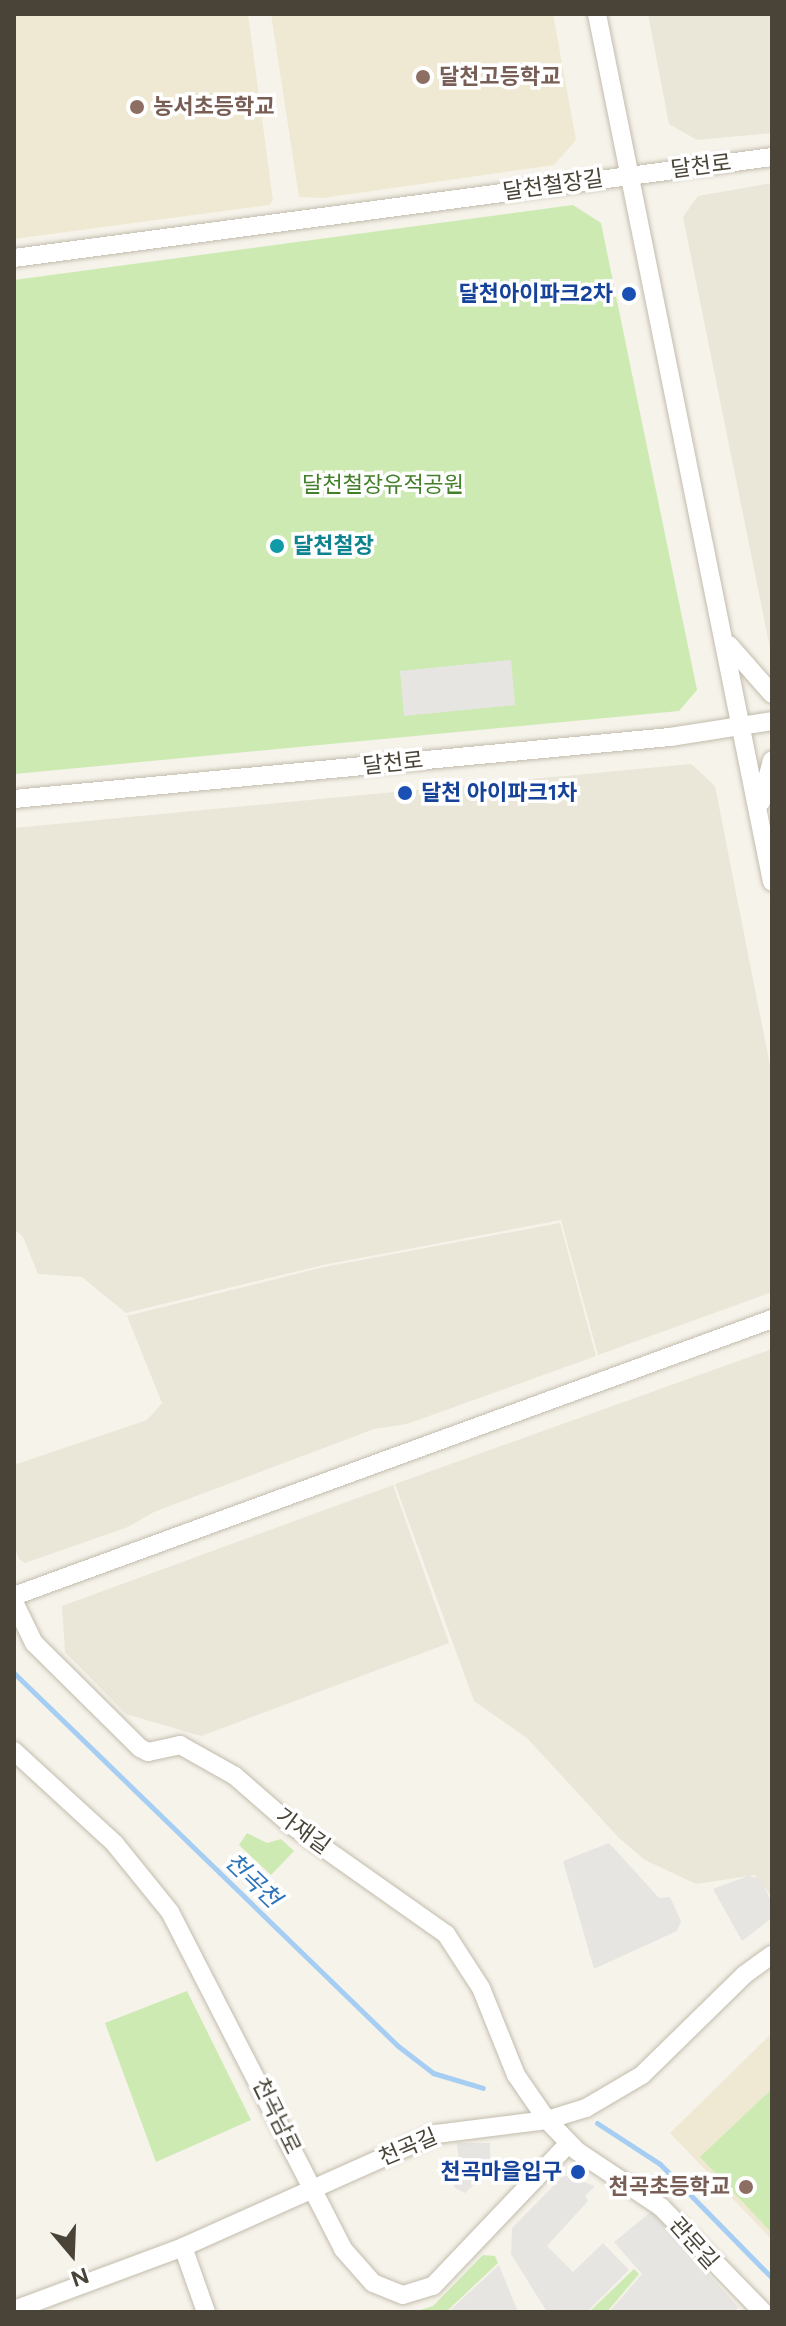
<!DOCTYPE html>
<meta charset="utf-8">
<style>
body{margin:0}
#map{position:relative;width:786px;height:2326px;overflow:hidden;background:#f6f3eb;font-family:Figtree,"Noto Sans KR",sans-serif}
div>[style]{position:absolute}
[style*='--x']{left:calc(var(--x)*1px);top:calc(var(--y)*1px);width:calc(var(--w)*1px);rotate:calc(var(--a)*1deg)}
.residential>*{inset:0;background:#eae6d8}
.education>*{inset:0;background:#efe9d4}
.green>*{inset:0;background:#cdeab3}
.parking>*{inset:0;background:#e7e5e2}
.stream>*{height:5px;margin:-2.5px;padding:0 2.5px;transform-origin:2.5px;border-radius:2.5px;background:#a6cef3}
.roads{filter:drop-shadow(0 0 2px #c2bcac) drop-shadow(0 0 2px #c2bcac)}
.minor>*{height:18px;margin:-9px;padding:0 9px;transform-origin:9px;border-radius:9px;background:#fff}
.dots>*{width:22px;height:22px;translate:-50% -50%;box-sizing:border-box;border:4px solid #fff;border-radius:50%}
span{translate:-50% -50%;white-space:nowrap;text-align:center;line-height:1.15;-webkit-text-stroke:7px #fff;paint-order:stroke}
.education-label{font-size:22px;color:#785e54;font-weight:700}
.left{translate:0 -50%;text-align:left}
.right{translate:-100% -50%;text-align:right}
.street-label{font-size:22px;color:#4a4438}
.transit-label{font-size:22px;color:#164399;font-weight:700}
.park-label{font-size:22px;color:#437f28}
.culture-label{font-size:22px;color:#0d838f;font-weight:700}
.water-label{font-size:24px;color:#2c74bb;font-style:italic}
.frame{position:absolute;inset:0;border:16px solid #4a4438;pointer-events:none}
.north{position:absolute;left:32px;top:2214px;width:80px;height:80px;-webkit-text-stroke:6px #fff;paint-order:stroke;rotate:161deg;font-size:22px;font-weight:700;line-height:32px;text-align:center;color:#4a4438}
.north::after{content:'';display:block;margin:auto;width:28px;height:36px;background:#4a4438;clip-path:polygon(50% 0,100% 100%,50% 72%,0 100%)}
</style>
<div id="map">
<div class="residential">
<i style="clip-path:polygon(648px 14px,772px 14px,772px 133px,697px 140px,669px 124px)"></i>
<i style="clip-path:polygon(772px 183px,772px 658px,683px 217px,698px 196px)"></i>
<i style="clip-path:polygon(691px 764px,715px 786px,772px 1076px,772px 1292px,598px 1355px,561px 1220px,323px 1265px,126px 1313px,82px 1277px,38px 1274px,23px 1237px,14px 1229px,14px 828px)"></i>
<i style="clip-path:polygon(560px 1223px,596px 1356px,407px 1424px,374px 1429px,154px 1512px,128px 1527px,25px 1563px,19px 1559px,14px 1546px,14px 1465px,147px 1420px,162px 1403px,127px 1316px,324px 1267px)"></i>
<i style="clip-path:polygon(772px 1349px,772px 1897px,755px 1875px,696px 1884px,645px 1860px,620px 1839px,527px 1738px,474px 1701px,395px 1484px)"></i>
<i style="clip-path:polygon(393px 1485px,449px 1643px,201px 1736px,126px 1714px,65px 1652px,62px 1606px)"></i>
</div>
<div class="education">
<i style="clip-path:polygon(14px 14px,248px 14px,273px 200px,269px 205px,14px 239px)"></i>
<i style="clip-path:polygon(271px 14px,553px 14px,576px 140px,554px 165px,323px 198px,299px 197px)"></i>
<i style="clip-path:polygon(772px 2033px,772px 2240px,670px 2133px)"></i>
</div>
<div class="green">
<i style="clip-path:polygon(573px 205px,601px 223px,697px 690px,679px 711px,14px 774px,14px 280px)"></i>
<i style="clip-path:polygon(247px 1833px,267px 1843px,281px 1839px,294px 1851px,271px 1875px,239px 1845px)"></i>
<i style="clip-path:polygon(187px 1991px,251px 2120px,156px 2162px,105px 2023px)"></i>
<i style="clip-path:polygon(772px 2089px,772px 2233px,700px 2157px)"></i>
<i style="clip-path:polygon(483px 2255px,495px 2256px,498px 2263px,446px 2312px,414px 2312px,433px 2306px)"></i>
<i style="clip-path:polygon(634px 2269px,639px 2274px,607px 2312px,589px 2312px)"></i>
</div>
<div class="parking">
<i style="clip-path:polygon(511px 660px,515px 705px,404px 716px,400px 671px)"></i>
<i style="clip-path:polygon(609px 1843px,659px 1898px,670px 1897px,681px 1921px,677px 1931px,594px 1969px,563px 1861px)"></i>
<i style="clip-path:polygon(748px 1876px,760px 1878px,772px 1903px,772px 1918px,742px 1941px,713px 1889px)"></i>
<i style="clip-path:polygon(457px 2143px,490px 2143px,490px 2169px,465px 2193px,455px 2188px,446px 2169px,459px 2163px)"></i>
<i style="clip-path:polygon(564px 2175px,595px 2186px,585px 2196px,588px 2201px,547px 2246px,573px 2272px,603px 2243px,629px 2270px,587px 2312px,547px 2312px,511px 2254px,512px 2228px)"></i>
<i style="clip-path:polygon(652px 2211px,738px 2307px,735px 2312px,609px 2312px,642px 2274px,614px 2242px)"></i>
<i style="clip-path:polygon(499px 2265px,518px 2312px,448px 2312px)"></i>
</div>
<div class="stream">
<i style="--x:14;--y:1673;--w:535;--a:44.17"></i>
<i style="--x:398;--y:2046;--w:44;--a:37.6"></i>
<i style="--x:433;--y:2073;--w:52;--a:16.7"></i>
<i style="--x:597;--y:2123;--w:75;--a:33.1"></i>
<i style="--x:660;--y:2164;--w:160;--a:45.5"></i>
</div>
<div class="roads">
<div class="minor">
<i style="--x:597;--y:14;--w:885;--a:78.6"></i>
<i style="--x:14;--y:258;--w:765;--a:-7.59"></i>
<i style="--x:729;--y:645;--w:65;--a:48.7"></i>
<i style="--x:14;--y:799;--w:659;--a:-5.4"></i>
<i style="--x:670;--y:737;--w:103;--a:-8.9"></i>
<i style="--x:761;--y:802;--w:43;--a:-75.3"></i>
<i style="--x:14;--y:1596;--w:807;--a:-20.07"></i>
<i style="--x:14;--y:1602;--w:46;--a:64"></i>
<i style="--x:34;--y:1643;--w:149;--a:44.7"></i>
<i style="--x:140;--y:1748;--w:9;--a:27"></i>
<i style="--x:148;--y:1752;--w:33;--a:-12"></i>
<i style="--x:180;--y:1745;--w:63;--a:29.4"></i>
<i style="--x:235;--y:1776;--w:73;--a:41.1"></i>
<i style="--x:290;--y:1824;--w:191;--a:35.2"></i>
<i style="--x:446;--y:1934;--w:64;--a:57.1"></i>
<i style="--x:481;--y:1988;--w:94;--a:68.1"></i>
<i style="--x:516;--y:2075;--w:55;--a:55.4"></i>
<i style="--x:547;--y:2120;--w:43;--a:45.9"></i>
<i style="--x:577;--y:2151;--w:101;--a:33.7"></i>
<i style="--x:661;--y:2207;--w:146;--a:45.8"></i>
<i style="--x:14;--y:1751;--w:137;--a:42.6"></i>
<i style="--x:115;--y:1844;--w:87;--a:51"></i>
<i style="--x:170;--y:1912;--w:379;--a:62.8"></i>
<i style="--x:343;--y:2249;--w:45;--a:48.6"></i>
<i style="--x:373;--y:2283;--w:32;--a:22"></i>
<i style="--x:403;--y:2295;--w:31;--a:-17"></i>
<i style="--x:433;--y:2286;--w:196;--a:-46.4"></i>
<i style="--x:183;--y:2247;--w:69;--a:70.5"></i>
<i style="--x:14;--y:2310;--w:180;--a:-20.4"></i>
<i style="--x:183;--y:2247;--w:277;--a:-24.1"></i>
<i style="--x:436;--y:2134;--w:112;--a:-7.2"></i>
<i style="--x:547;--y:2120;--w:41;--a:-17.1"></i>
<i style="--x:586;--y:2108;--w:65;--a:-30.5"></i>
<i style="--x:642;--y:2075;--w:143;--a:-44.4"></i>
<i style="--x:744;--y:1975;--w:34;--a:-36"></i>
</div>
</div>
<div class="dots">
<i style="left:423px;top:77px;background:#8d6e63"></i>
<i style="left:137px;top:107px;background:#8d6e63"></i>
<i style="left:629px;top:294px;background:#1a4fb4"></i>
<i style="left:277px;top:546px;background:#0f9aa8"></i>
<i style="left:405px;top:793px;background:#1a4fb4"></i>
<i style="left:578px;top:2172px;background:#1a4fb4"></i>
<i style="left:746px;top:2187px;background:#8d6e63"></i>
</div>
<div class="education-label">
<span class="left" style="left:439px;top:77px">달천고등학교</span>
<span class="left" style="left:153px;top:107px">농서초등학교</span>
<span class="right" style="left:730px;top:2187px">천곡초등학교</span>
</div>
<div class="street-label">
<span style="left:701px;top:166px;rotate:-7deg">달천로</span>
<span style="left:553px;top:185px;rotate:-8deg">달천철장길</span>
<span style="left:393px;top:763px;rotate:-6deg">달천로</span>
<span style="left:303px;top:1831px;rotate:36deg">가재길</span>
<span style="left:277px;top:2116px;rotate:64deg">천곡남로</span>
<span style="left:408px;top:2147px;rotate:-23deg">천곡길</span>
<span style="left:694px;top:2243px;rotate:48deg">관문길</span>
</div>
<div class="transit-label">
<span class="right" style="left:613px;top:294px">달천아이파크2차</span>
<span class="left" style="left:421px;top:793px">달천 아이파크1차</span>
<span class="right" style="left:562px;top:2172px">천곡마을입구</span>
</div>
<div class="park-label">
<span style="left:383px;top:485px">달천철장유적공원</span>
</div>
<div class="culture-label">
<span class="left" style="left:293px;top:546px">달천철장</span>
</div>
<div class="water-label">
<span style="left:253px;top:1880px;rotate:44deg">천곡천</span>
</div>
<div class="frame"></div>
<div class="north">N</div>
</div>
